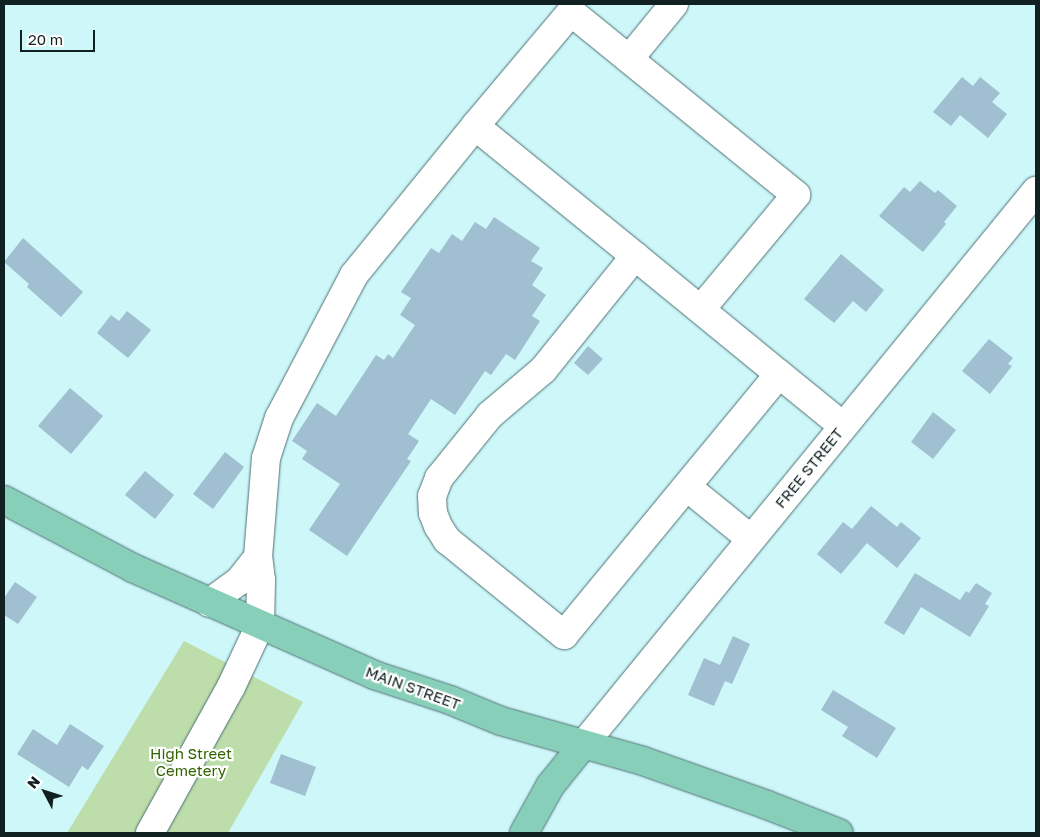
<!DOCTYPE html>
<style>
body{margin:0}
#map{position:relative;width:1040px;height:837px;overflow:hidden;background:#cef7f9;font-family:"Golos Text",sans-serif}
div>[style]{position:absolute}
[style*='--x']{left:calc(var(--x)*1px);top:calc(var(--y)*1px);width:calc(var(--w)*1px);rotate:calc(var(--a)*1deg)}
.green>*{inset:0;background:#bdddab}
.building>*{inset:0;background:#a0bfd1}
.roads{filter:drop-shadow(0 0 1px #4c7073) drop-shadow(0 0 1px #4c7073)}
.minor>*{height:28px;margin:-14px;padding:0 14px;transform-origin:14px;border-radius:14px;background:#fff}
.major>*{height:28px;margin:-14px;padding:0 14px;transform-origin:14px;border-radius:14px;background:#87cfb8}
span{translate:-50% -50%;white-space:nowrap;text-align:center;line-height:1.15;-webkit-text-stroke:4.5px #fff;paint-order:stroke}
.street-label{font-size:15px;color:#112021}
.park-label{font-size:15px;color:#326300}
.frame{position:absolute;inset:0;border:5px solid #112021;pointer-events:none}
.north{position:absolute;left:20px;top:767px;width:50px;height:50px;-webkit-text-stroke:4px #fff;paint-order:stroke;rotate:310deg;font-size:14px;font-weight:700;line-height:20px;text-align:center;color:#112021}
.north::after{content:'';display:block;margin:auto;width:18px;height:22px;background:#112021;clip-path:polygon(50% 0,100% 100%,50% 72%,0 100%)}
.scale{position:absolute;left:20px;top:30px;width:75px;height:22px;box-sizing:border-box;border:2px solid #112021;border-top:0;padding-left:6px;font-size:15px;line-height:18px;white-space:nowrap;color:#112021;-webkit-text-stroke:4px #fff;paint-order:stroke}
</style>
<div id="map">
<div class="green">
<i style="clip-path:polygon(184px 641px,303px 702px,228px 833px,67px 833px)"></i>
</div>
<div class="building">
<i style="clip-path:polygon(962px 77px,973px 86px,980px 77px,1000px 93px,992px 102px,1007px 114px,988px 138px,960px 115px,951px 126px,933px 112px)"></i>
<i style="clip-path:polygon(920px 181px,935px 193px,938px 190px,957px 206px,944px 222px,946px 224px,923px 252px,879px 216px,904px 187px,910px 192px)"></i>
<i style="clip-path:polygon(494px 217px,540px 248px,531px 261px,543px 268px,532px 285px,546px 295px,532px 316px,540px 321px,515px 360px,506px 354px,491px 375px,485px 371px,455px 415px,431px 399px,408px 434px,419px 441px,407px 459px,411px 461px,347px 556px,309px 530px,340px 484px,302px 459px,307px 451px,292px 441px,317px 403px,336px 416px,376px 355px,384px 360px,388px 354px,393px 358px,415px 325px,400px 315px,411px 298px,401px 292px,431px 248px,439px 253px,452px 234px,462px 241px,475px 222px,486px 229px)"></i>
<i style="clip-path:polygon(23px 238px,83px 292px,61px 317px,27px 287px,29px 284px,4px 262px)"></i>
<i style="clip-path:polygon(841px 254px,884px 290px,866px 312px,853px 301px,834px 323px,804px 299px)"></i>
<i style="clip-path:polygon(127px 311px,151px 330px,128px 358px,97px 333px,111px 315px,119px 321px)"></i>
<i style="clip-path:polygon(989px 339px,1013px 358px,1008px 364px,1012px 366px,990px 394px,962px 371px)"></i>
<i style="clip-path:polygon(588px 346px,603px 359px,588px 375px,574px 363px)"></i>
<i style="clip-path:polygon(70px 388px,103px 416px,71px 454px,38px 426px)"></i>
<i style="clip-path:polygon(933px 412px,956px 430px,933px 459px,911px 442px)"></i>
<i style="clip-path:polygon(225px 452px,244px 467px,213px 509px,193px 494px)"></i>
<i style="clip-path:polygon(145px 471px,174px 495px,155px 519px,125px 495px)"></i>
<i style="clip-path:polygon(871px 506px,897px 527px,901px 522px,921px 538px,897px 568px,867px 543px,841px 574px,817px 554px,843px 522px,852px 529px)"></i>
<i style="clip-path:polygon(915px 573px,960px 600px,966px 591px,969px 593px,976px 583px,992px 593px,985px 604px,989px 606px,970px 637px,921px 607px,904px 635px,884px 623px)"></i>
<i style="clip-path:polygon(15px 582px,37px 597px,18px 624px,4px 615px,4px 598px)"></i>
<i style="clip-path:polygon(733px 636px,750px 644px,732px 684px,725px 681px,714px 706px,688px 695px,704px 658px,720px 665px)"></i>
<i style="clip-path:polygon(833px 690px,896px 728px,877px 758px,842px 736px,848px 727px,821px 710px)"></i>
<i style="clip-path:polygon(70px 724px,104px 746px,88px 770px,82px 766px,69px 787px,17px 754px,33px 729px,57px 745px)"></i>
<i style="clip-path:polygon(281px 754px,316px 767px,305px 796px,270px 783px)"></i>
</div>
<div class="roads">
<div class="minor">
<i style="--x:629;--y:59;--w:71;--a:-50.7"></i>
<i style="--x:475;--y:126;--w:149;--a:-49.9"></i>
<i style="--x:571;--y:12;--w:290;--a:39.1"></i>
<i style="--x:796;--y:195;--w:148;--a:129.8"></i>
<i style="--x:779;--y:374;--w:82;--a:39.1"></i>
<i style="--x:687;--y:487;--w:82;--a:39.1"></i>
<i style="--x:258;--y:557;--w:99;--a:-85.4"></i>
<i style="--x:266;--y:458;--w:42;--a:-72"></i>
<i style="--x:279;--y:418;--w:161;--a:-62.3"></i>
<i style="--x:354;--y:275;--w:192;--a:-50.9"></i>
<i style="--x:475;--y:126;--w:206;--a:39.1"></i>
<i style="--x:635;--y:256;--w:146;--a:128.9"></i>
<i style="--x:543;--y:370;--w:70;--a:139.7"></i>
<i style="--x:490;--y:415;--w:81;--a:129"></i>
<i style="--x:439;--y:478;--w:19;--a:111"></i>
<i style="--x:432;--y:496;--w:17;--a:87"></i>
<i style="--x:433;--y:513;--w:14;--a:69"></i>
<i style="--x:438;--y:526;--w:17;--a:57"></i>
<i style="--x:447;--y:540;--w:151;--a:39.1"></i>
<i style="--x:564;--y:635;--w:338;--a:-50.5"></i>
<i style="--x:779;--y:374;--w:186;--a:-140.7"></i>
<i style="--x:583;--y:745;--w:716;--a:-50.73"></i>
<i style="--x:150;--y:833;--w:167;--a:-61"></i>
<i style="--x:231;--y:687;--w:68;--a:-64.9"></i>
<i style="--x:260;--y:625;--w:45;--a:-88.7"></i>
<i style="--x:261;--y:580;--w:23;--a:-97"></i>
<i style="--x:258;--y:557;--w:31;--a:128"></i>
<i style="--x:239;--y:581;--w:37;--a:144"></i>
</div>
<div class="major">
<i style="--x:4;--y:500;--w:146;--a:27.8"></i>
<i style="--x:133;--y:568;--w:264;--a:23.9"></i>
<i style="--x:374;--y:675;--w:80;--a:18.2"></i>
<i style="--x:450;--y:700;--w:55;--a:22.4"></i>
<i style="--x:501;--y:721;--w:148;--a:15.7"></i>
<i style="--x:643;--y:761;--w:132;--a:19.5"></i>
<i style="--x:767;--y:805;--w:77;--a:21.3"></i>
<i style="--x:524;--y:833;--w:54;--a:-61"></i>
<i style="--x:550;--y:786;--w:53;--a:-51.2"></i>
</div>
</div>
<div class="street-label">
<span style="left:809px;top:468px;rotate:-51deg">FREE STREET</span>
<span style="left:413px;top:688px;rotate:20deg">MAIN STREET</span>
</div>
<div class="park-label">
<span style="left:191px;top:762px">High Street<br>Cemetery</span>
</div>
<div class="frame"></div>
<div class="north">N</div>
<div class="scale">20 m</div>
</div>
